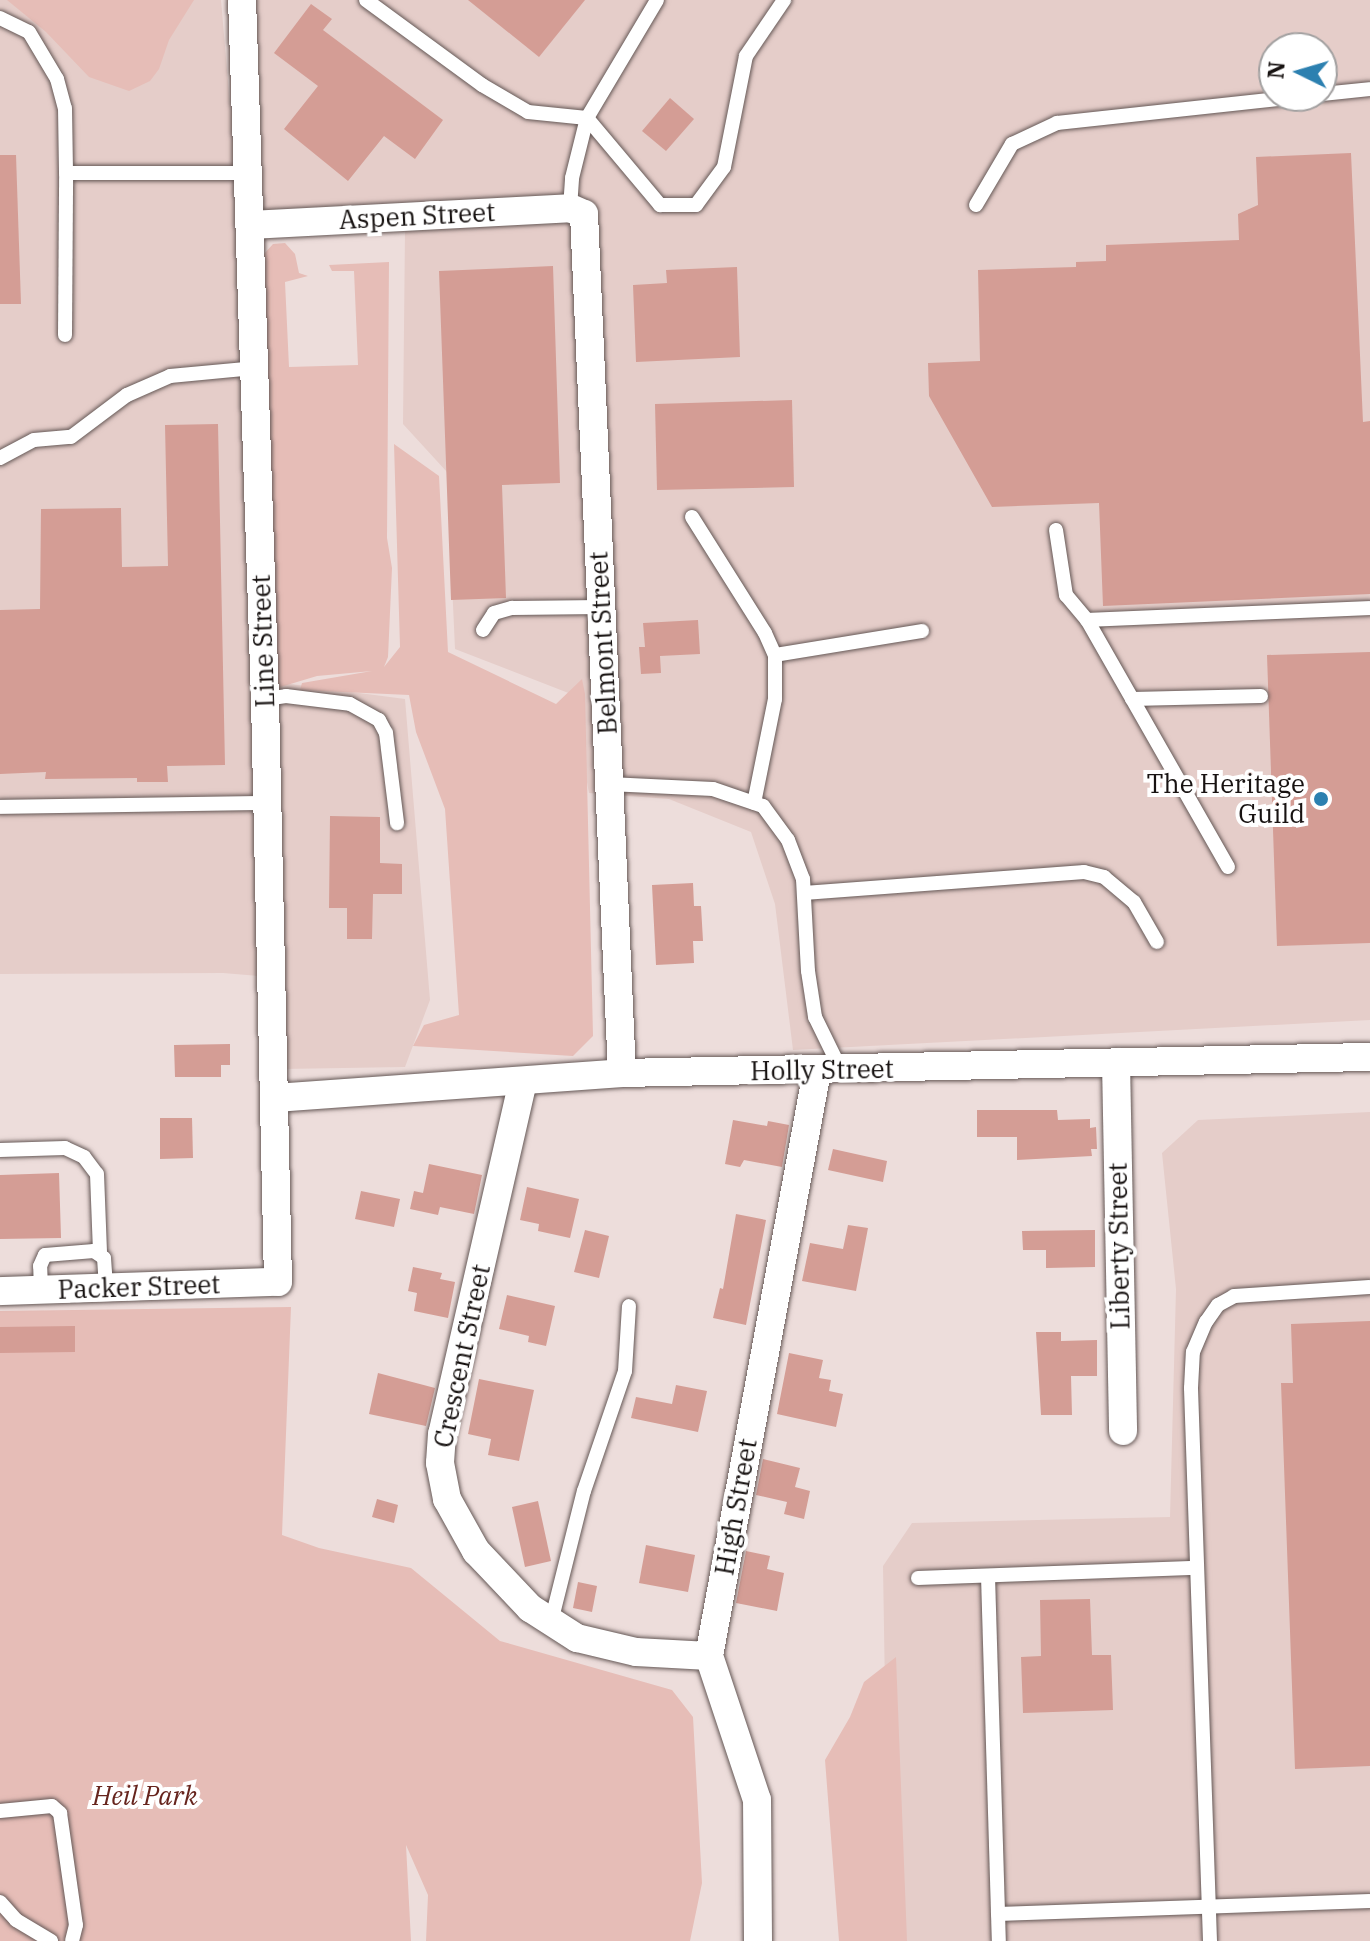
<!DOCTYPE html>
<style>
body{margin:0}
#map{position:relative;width:1370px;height:1941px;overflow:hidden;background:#eddddb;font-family:"IBM Plex Serif",serif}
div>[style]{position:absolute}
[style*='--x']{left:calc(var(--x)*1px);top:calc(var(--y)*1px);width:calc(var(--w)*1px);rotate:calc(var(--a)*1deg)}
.built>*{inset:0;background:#e5cdc9}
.green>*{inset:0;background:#e6bdb7}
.building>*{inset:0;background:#d49d95}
.roads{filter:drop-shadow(0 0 2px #655856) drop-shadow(0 0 2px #655856)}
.lane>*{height:14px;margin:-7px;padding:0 7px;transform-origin:7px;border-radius:7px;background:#fff}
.street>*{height:28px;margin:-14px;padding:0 14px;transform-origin:14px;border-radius:14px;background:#fff}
.dots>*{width:22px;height:22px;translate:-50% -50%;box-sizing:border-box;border:4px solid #fff;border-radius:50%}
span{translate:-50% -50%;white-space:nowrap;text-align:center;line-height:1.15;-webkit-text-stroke:8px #fff;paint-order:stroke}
.street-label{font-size:26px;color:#171211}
.poi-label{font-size:26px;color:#171211}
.right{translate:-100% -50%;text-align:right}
.park-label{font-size:26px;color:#66241d;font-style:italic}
.north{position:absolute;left:1258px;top:32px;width:80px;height:80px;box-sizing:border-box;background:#fff;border:2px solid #a2a0a0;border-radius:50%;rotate:275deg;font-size:22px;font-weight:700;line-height:32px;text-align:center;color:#171211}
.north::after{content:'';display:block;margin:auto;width:28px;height:36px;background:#2c80b0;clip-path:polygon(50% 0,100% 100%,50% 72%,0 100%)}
</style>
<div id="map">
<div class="built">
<i style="clip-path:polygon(evenodd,0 0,221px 0,231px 117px,227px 0,1370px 0,1370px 1020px,793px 1050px,775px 904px,751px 832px,669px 799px,589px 793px,571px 694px,455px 649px,447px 472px,403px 424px,405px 231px,240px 220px,275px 682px,405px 699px,430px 1000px,405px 1067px,282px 1069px,281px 978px,223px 973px,0 974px,0 0,1274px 48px,1322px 48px,1322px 96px,1274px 96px,1274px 48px)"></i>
<i style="clip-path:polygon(1370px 1112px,1370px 1941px,889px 1941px,883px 1566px,912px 1523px,1170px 1517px,1176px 1289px,1162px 1153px,1198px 1120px)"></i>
</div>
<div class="green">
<i style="clip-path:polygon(7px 0,194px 0,169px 40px,159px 69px,150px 81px,129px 91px,89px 77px,46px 32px)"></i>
<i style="clip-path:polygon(285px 243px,295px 254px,299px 273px,308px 276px,285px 282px,289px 367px,358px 365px,354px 271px,332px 271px,329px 265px,389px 262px,387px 538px,392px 568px,388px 657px,384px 667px,400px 647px,394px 444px,439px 476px,448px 652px,556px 704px,582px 679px,585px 694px,593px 1036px,573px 1056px,413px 1046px,424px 1025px,459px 1015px,445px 809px,416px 732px,409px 695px,300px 690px,302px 683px,372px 671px,317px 676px,277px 688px,264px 254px,273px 244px)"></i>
<i style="clip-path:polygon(291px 1307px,282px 1535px,319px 1548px,411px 1568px,500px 1641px,672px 1690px,693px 1717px,702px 1883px,690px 1941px,426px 1941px,428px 1895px,406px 1845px,411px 1941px,0 1941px,0 1311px)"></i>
<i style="clip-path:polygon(896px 1657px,907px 1941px,839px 1941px,825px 1760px,850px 1717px,864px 1682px)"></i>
</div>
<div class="building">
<i style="clip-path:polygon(468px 0,585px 0,539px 57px)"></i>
<i style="clip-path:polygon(311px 4px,332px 19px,323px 30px,443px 120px,415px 159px,384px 136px,348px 181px,284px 129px,318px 86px,274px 53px)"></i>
<i style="clip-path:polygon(670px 98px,694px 119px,666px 151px,642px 131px)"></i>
<i style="clip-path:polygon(1351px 153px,1363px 422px,1370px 421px,1370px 594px,1103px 606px,1099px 503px,992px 507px,929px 396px,928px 363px,980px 361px,978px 270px,1076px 267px,1076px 262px,1106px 261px,1106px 245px,1239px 240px,1238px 214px,1258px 205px,1256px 157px)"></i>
<i style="clip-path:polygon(0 155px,16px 155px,21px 304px,0 304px)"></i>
<i style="clip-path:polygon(553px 266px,560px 483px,502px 485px,506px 598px,451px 600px,439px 271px)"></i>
<i style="clip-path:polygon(737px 267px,740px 357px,636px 362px,633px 285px,667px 283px,666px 270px)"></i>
<i style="clip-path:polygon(792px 400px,794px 487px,657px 490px,655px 404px)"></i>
<i style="clip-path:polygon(218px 424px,225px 765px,167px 766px,168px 782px,137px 782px,137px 778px,45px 779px,46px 772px,0 774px,0 610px,40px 609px,41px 509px,121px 508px,122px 567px,168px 566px,165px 425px)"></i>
<i style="clip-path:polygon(698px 620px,700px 654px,660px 656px,661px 673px,641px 674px,639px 647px,645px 647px,643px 623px)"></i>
<i style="clip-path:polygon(1370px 652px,1370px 943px,1277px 946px,1267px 655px)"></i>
<i style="clip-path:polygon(330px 816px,380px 817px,380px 863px,402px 864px,402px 894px,373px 894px,372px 939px,347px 939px,347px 908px,329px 908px)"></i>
<i style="clip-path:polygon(693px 883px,694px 906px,701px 906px,703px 941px,693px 941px,694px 963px,656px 965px,652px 885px)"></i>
<i style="clip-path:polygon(230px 1044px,230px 1065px,221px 1065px,221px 1077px,175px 1077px,174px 1045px)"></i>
<i style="clip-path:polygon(977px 1110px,1057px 1110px,1058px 1120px,1090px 1119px,1090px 1128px,1096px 1127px,1097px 1149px,1091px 1149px,1092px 1156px,1017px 1160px,1017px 1137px,977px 1137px)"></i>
<i style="clip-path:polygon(160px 1118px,192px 1118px,193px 1158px,160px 1159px)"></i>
<i style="clip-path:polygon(733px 1120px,767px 1126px,768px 1121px,789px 1125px,782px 1167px,744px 1160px,740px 1167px,725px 1164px)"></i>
<i style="clip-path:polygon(833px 1149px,887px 1161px,883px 1182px,828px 1170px)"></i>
<i style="clip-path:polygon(429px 1164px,482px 1175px,474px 1214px,440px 1207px,438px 1215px,410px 1209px,414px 1191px,423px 1193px)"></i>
<i style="clip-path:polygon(59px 1173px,61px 1238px,0 1239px,0 1175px)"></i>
<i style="clip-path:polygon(527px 1187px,579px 1199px,570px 1238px,538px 1231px,539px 1224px,520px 1220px)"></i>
<i style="clip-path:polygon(361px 1191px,400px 1199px,394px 1227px,355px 1219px)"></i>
<i style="clip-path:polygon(736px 1214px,766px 1220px,746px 1325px,713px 1318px,720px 1288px,723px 1289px)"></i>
<i style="clip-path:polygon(848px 1225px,868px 1228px,856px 1291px,802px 1281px,810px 1243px,843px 1249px)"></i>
<i style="clip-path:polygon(585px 1230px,609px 1236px,599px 1278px,574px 1272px)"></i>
<i style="clip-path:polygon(1095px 1230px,1095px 1267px,1046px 1268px,1046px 1250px,1023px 1250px,1022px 1231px)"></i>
<i style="clip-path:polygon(413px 1267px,442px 1273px,440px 1279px,455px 1282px,448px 1318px,414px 1311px,417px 1293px,408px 1291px)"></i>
<i style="clip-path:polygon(507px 1295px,555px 1306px,546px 1346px,528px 1342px,529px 1336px,499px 1329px)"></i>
<i style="clip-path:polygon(1370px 1321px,1370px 1766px,1295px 1769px,1281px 1383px,1293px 1383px,1291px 1324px)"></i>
<i style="clip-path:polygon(75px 1326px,75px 1352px,0 1353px,0 1327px)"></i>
<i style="clip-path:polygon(1036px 1332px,1061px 1332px,1061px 1341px,1097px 1340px,1097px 1376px,1071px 1376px,1072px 1415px,1041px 1415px)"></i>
<i style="clip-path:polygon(789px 1353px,823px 1360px,819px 1378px,831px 1380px,829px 1391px,843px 1394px,836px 1427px,777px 1414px)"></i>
<i style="clip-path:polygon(378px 1373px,435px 1388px,426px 1426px,369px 1414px)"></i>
<i style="clip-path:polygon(479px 1379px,534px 1390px,519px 1461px,488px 1455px,491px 1439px,468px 1434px)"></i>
<i style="clip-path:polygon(676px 1385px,707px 1391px,698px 1432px,631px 1418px,636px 1397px,672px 1404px)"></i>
<i style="clip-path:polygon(763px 1459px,800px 1468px,795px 1487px,810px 1491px,804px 1519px,784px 1514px,787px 1502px,756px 1495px)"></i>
<i style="clip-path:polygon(377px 1499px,398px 1505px,394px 1523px,372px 1517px)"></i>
<i style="clip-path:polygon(538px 1501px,551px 1561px,525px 1567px,512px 1507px)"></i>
<i style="clip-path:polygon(646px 1545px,695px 1555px,688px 1592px,639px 1583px)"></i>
<i style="clip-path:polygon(746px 1551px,770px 1556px,767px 1569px,784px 1573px,777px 1611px,736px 1603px)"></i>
<i style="clip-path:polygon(578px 1582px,597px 1586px,592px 1612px,573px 1608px)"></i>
<i style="clip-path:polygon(1090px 1599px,1092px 1655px,1111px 1655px,1113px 1710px,1023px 1713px,1021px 1657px,1041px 1656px,1040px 1600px)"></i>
</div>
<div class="roads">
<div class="lane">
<i style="--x:366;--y:0;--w:144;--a:36.2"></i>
<i style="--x:482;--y:85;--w:53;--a:30.4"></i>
<i style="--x:528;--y:112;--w:59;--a:5.8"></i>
<i style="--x:587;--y:118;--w:114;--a:50"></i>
<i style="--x:660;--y:205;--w:36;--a:0"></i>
<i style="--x:696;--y:205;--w:47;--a:-53.6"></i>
<i style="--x:724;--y:167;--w:113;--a:-78.8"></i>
<i style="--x:746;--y:56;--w:68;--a:-55.8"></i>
<i style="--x:0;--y:18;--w:32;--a:26"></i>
<i style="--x:29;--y:32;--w:55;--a:59.2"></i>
<i style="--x:57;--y:79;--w:30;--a:75"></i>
<i style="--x:65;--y:108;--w:65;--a:89.1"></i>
<i style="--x:66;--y:173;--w:182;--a:0"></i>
<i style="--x:1322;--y:94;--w:48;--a:-5.9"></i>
<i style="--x:976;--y:205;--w:71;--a:-59.5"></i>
<i style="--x:1012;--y:144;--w:50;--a:-25"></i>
<i style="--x:1057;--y:123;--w:250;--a:-6.2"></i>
<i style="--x:570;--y:208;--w:30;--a:-86"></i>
<i style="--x:572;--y:178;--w:62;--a:-76"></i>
<i style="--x:587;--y:118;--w:137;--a:-59.3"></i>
<i style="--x:65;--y:335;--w:162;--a:-89.6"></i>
<i style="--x:0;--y:458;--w:38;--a:-28"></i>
<i style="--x:34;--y:440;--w:37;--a:-5"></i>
<i style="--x:71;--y:437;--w:70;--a:-36.9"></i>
<i style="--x:127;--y:395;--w:47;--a:-23.8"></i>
<i style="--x:170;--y:376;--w:84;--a:-5.4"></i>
<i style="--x:692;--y:517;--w:137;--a:57.8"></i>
<i style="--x:765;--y:633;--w:24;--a:66"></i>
<i style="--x:775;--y:655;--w:44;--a:90"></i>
<i style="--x:775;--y:699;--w:106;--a:101.4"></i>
<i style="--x:1056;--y:530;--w:66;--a:81.3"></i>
<i style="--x:1066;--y:595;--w:33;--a:50"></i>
<i style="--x:483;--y:630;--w:20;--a:-57"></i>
<i style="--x:494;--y:613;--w:19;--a:-16"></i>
<i style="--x:512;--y:608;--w:89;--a:-0.6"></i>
<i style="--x:775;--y:655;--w:149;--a:-9.3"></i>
<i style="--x:265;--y:699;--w:21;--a:-8"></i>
<i style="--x:286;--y:696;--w:64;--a:7.1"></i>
<i style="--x:350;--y:704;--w:33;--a:29"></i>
<i style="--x:379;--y:720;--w:15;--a:62"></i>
<i style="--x:386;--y:733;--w:91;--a:83"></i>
<i style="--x:1132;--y:699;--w:129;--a:-1.3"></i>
<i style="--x:609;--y:784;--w:104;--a:2.8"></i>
<i style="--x:713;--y:789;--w:53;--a:18.8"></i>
<i style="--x:763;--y:806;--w:42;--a:53.7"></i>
<i style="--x:788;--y:840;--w:42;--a:69"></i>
<i style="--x:803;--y:879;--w:92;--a:86.9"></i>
<i style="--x:808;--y:971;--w:47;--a:81.3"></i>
<i style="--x:815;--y:1017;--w:59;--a:63.9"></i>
<i style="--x:0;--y:807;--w:268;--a:-0.9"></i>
<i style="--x:1228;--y:867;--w:284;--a:-119.7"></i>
<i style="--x:1087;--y:620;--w:283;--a:-2.4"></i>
<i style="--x:804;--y:893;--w:281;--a:-4.3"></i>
<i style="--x:1084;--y:872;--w:21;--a:14"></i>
<i style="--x:1104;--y:877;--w:39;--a:40"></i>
<i style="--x:1134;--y:902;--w:46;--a:60.1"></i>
<i style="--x:0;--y:1150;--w:65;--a:-1.8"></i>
<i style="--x:65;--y:1148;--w:21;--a:25"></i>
<i style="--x:84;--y:1157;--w:21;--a:53"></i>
<i style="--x:97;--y:1174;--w:79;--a:87.8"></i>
<i style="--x:41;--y:1290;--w:24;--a:-92"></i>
<i style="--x:40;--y:1266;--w:12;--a:-66"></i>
<i style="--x:45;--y:1255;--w:49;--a:-4.7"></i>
<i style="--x:94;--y:1251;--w:12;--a:35"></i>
<i style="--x:104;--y:1258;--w:30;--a:86"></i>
<i style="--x:988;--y:1576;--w:365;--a:88.3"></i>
<i style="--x:918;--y:1578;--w:279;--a:-2.1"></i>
<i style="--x:551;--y:1622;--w:135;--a:-75.9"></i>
<i style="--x:584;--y:1491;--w:127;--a:-71.1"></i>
<i style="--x:625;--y:1371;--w:65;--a:-86.5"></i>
<i style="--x:0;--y:1811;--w:52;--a:-5.5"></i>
<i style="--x:52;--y:1806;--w:11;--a:41"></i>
<i style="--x:60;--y:1813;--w:113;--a:81.9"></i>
<i style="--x:76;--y:1925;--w:16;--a:104"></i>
<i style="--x:0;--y:1902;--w:24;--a:48"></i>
<i style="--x:16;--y:1920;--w:41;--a:31"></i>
<i style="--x:998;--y:1914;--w:372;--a:-2"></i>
<i style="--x:1210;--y:1941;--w:553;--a:-91.97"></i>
<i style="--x:1191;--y:1388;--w:36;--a:-87"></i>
<i style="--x:1193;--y:1352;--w:33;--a:-67"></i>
<i style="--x:1206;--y:1322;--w:21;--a:-55"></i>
<i style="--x:1218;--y:1305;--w:18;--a:-29"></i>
<i style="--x:1234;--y:1296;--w:136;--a:-3.8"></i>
</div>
<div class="street">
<i style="--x:250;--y:225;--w:320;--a:-3"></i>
<i style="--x:570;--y:208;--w:15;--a:23"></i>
<i style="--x:584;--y:214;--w:860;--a:87.47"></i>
<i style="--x:1116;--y:1062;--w:369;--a:88.9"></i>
<i style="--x:523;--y:1081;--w:362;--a:102.9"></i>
<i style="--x:442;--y:1434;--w:29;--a:94"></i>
<i style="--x:440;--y:1463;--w:37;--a:79"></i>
<i style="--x:447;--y:1499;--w:60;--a:60.9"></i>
<i style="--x:476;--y:1551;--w:79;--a:46.5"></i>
<i style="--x:530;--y:1608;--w:56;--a:32.6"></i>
<i style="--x:577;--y:1638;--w:61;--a:13.3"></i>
<i style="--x:636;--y:1652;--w:73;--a:3.1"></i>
<i style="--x:275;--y:1098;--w:348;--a:-4.1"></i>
<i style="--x:622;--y:1073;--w:748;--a:-1.23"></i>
<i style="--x:0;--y:1291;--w:278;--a:-1.9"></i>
<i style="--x:278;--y:1282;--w:583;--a:-91.28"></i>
<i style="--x:265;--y:699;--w:699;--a:-91.88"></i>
<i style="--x:758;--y:1941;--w:141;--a:-90.4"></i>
<i style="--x:757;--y:1800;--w:152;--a:-108.4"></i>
<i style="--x:709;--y:1656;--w:595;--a:-79.54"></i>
</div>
</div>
<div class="dots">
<i style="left:1321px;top:799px;background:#2c80b0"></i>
</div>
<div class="street-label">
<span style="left:417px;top:216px;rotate:-3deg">Aspen Street</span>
<span style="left:263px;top:641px;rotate:-92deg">Line Street</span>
<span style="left:603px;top:643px;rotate:-93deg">Belmont Street</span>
<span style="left:822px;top:1070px;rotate:-1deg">Holly Street</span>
<span style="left:1119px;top:1246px;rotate:-91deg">Liberty Street</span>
<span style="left:139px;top:1287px;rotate:-2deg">Packer Street</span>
<span style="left:462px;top:1356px;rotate:-78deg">Crescent Street</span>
<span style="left:736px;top:1507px;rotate:-80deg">High Street</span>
</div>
<div class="poi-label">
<span class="right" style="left:1305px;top:799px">The Heritage<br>Guild</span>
</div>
<div class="park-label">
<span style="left:145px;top:1796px">Heil Park</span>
</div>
<div class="north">N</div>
</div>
